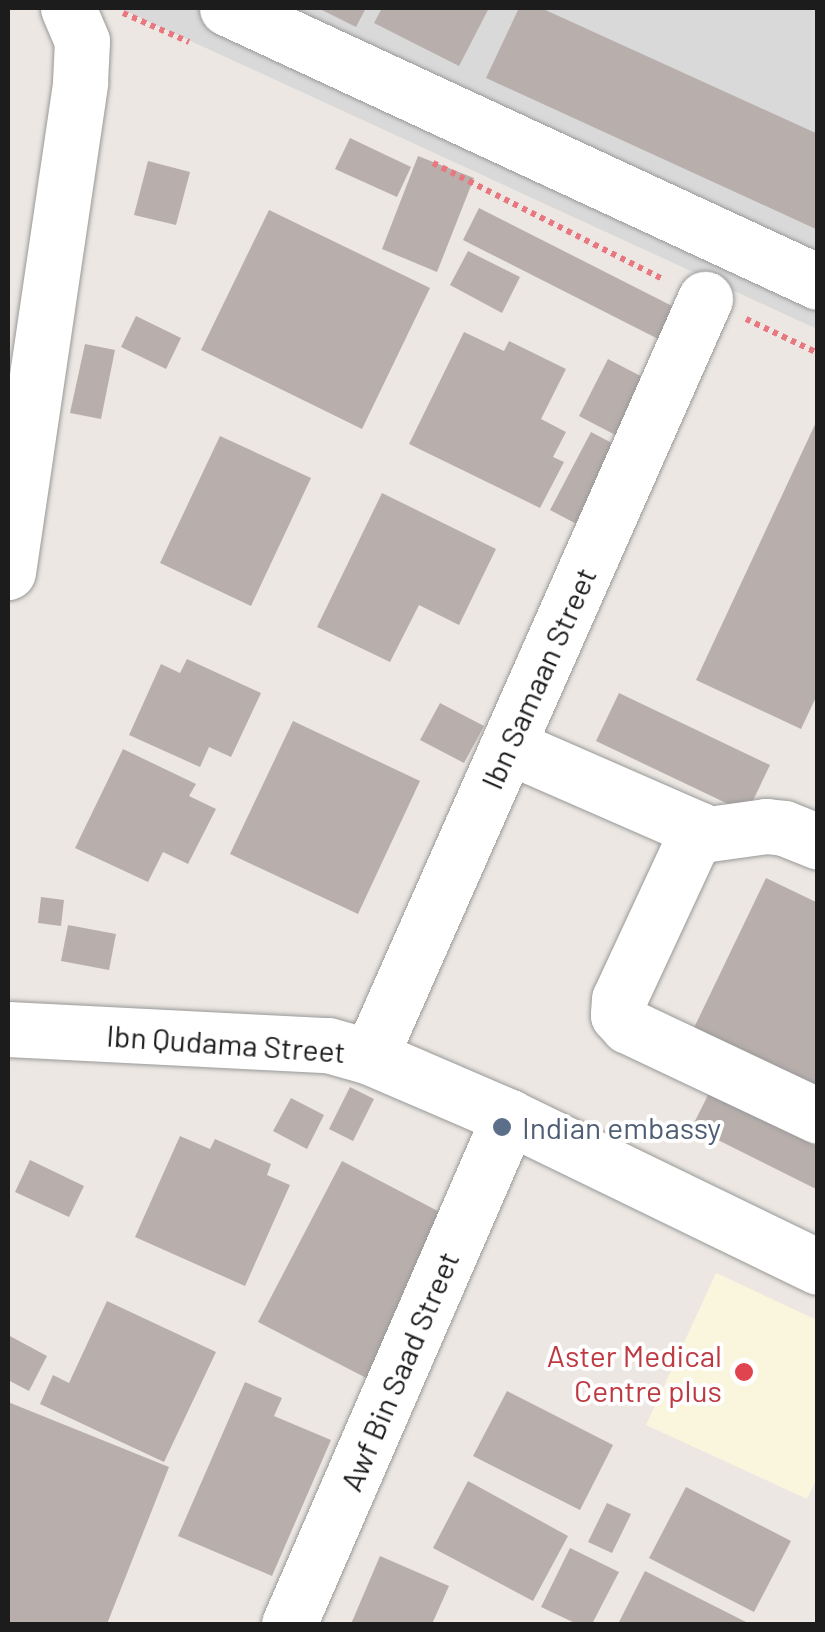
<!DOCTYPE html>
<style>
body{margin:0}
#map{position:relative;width:825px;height:1632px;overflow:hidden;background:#ece7e2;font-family:Barlow,sans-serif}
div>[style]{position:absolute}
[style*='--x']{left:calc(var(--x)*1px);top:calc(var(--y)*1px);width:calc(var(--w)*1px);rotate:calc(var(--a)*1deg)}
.residential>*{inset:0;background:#d9d9d9}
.education>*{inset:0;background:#faf5dd}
.building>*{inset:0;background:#b8afac}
.path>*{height:6px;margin-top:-3px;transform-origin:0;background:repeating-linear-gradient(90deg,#e87780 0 5px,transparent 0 10px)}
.roads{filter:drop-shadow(0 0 2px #999) drop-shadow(0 0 2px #999)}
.minor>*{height:55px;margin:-27.5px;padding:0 27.5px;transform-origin:27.5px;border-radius:27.5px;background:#fff}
.dots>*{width:28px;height:28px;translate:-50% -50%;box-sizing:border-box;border:5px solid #fff;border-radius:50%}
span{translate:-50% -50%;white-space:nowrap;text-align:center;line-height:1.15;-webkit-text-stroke:8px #fff;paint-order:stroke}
.street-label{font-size:30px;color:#1c1c1c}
.service-label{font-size:30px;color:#4e5e75}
.left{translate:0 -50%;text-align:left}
.health-label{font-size:30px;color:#be3a42}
.right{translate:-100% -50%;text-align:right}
.frame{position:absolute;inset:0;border:10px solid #1c1c1c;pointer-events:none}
</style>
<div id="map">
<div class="residential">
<i style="clip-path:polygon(119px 8px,817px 8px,817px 329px)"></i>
</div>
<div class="education">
<i style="clip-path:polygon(716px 1273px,817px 1320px,817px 1478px,807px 1499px,646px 1425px)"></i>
</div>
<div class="building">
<i style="clip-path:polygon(318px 8px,366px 8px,356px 27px)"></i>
<i style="clip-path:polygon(382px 8px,489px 8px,459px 66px,374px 23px)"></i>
<i style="clip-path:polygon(519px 8px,541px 8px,818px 134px,818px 230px,486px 78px)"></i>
<i style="clip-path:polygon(350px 138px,411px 167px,397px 197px,335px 169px)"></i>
<i style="clip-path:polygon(418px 156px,474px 178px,437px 272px,382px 249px)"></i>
<i style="clip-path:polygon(148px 161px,190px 172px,176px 225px,134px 215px)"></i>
<i style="clip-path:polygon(479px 208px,684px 312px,668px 344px,463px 240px)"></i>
<i style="clip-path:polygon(269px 210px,430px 288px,362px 429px,201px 350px)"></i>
<i style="clip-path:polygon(468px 251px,520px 277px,502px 313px,450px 285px)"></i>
<i style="clip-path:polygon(136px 316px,181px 338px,166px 369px,121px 347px)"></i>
<i style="clip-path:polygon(464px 332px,504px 351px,509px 341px,566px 369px,541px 419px,566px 432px,553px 457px,564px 462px,540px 508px,409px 444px)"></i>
<i style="clip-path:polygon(85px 344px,115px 350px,101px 419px,70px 413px)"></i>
<i style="clip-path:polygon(608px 359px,652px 382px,623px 439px,579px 416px)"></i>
<i style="clip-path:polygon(818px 418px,818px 693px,801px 729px,696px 680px)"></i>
<i style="clip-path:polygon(591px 432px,627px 451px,586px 529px,550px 510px)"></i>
<i style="clip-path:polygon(220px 436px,311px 478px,251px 606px,160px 563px)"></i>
<i style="clip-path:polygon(382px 493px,496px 549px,459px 625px,419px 605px,390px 662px,317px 627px)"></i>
<i style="clip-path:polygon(187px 659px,261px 693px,231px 757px,209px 747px,200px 767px,129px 735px,161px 664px,180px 673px)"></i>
<i style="clip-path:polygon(619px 693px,770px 765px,747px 813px,596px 741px)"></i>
<i style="clip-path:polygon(440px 703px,484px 726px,464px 763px,420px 740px)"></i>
<i style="clip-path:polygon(293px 721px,420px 781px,358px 914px,230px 854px)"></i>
<i style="clip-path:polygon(123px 749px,196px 784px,189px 796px,216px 809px,188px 864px,163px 852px,148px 882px,75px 848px)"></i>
<i style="clip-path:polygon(766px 878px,818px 903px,818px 1094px,691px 1034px)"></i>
<i style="clip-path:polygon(41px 897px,64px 900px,61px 926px,38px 923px)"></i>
<i style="clip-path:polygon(68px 925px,116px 934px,109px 970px,61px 961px)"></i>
<i style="clip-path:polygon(350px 1087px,374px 1099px,353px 1141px,329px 1129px)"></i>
<i style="clip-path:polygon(709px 1093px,818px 1147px,818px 1190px,692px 1127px)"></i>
<i style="clip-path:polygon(291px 1098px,324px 1115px,307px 1149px,273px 1131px)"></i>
<i style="clip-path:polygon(180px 1136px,210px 1149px,215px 1139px,271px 1164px,267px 1175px,290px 1185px,245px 1286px,135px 1237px)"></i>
<i style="clip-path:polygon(30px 1160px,84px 1186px,69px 1217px,15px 1192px)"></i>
<i style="clip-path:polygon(342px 1161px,457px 1221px,374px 1382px,258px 1322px)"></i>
<i style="clip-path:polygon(107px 1301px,216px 1352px,164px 1462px,40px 1404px,53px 1375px,69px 1383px)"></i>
<i style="clip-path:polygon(8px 1335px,47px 1356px,29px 1391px,8px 1380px)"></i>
<i style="clip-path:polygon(245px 1382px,282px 1398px,274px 1416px,331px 1440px,272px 1576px,178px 1536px)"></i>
<i style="clip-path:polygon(507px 1391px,613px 1445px,580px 1510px,473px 1456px)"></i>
<i style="clip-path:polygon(8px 1402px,169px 1467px,107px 1624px,8px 1624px)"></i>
<i style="clip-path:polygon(468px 1481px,568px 1536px,533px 1601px,433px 1548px)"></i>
<i style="clip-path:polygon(686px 1487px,791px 1541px,754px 1612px,649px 1558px)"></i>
<i style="clip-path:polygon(607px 1503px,631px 1514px,612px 1553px,588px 1542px)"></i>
<i style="clip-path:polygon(570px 1548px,619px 1572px,592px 1624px,577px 1624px,541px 1607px)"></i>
<i style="clip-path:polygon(380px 1556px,449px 1586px,432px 1624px,351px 1624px)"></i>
<i style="clip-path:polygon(645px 1571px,750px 1624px,618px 1624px)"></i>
</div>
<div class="path">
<i style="--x:123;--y:13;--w:72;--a:23.7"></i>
<i style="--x:433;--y:163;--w:258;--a:26.8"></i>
<i style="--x:746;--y:319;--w:80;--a:25.3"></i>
</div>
<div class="roads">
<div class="minor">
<i style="--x:227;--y:8;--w:651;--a:24.87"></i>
<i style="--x:8;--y:572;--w:495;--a:-81.6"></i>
<i style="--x:80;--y:82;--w:41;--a:-87.2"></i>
<i style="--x:82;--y:41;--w:36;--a:-113"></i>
<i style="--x:508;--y:746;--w:219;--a:23.6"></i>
<i style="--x:709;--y:834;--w:58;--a:-8"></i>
<i style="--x:766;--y:826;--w:18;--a:6"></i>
<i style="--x:784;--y:828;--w:37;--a:22"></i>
<i style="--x:698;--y:829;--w:187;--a:114.9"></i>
<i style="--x:619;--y:999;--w:16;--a:94"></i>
<i style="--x:618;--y:1015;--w:15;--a:48"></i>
<i style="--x:628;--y:1026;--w:210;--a:25.3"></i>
<i style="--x:8;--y:1029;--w:320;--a:2.9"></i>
<i style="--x:328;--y:1045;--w:44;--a:15.9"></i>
<i style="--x:370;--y:1057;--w:151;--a:23.3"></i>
<i style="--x:509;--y:1117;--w:343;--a:25.9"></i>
<i style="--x:370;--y:1057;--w:829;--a:-66.16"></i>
<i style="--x:289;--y:1624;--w:553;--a:-66.54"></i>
</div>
</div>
<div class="dots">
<i style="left:502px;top:1127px;background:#5c6f8a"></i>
<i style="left:744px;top:1372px;background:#e0444e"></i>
</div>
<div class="street-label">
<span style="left:538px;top:678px;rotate:-66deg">Ibn Samaan Street</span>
<span style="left:226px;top:1043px;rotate:4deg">Ibn Qudama Street</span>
<span style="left:399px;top:1371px;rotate:-67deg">Awf Bin Saad Street</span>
</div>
<div class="service-label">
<span class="left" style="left:522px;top:1127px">Indian embassy</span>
</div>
<div class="health-label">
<span class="right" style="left:722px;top:1372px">Aster Medical<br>Centre plus</span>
</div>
<div class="frame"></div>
</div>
